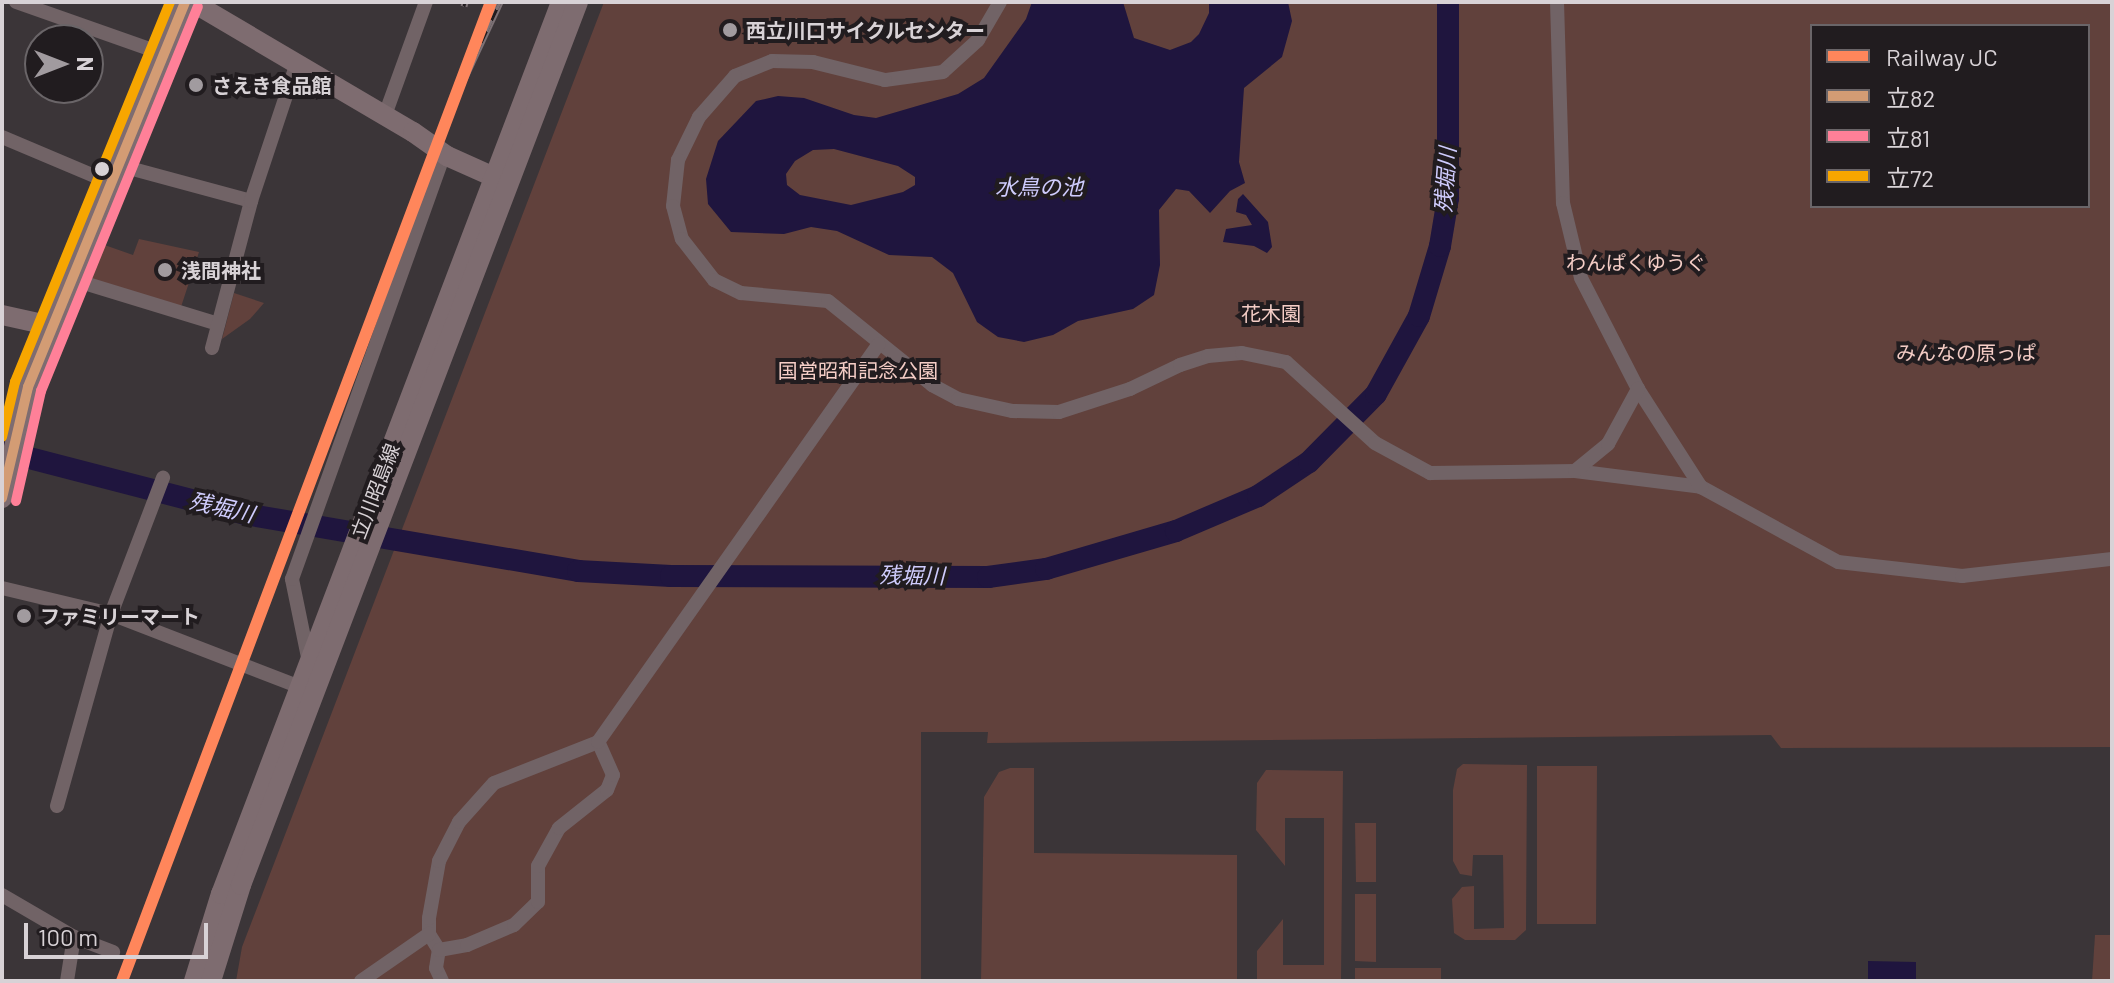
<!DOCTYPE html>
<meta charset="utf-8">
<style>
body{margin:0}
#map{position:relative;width:2114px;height:983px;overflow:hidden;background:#3b3538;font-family:Barlow,"Noto Sans JP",sans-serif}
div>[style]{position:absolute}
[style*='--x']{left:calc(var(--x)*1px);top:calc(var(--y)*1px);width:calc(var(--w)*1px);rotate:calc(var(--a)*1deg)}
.green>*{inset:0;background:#61413c}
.water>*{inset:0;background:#1f153e}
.river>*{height:22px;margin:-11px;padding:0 11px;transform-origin:11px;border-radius:11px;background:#1f153e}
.street>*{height:14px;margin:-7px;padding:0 7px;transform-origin:7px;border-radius:7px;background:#716366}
.secondary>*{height:20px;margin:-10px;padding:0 10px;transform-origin:10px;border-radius:10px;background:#7e6c70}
.rail>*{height:7px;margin-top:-3.5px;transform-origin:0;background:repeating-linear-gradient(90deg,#211c1f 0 12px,#7d7276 0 24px);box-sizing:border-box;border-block:2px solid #7d7276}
.bus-1>*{height:10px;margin:-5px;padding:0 5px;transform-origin:5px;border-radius:5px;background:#d39c74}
.bus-2>*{height:10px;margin:-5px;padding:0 5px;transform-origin:5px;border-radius:5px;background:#ff8098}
.bus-3>*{height:10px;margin:-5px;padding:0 5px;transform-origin:5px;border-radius:5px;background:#f7a600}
.rail-1>*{height:12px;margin:-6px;padding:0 6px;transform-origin:6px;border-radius:6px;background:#ff865b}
.dots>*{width:22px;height:22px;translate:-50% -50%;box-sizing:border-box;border:4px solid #211c1f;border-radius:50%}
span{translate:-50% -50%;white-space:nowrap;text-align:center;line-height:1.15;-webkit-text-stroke:8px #211c1f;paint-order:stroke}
.poi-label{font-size:20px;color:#d8d2d6;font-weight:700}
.left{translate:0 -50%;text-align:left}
.park-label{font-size:20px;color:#f4cdc6}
.street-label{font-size:20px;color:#d8d2d6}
.water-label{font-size:22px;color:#cfccfd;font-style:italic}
.frame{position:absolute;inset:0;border:4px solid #d8d2d6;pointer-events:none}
.legend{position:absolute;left:1810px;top:24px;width:280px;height:184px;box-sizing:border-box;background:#211c1f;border:2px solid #6a6568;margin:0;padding:10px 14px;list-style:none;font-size:24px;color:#d8d2d6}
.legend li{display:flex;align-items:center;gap:16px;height:40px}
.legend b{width:40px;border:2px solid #6a6568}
.north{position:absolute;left:24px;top:24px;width:80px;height:80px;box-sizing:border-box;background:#211c1f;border:2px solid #6a6568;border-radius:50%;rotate:90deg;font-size:22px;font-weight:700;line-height:32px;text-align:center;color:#d8d2d6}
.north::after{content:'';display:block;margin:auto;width:28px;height:36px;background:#a19b9f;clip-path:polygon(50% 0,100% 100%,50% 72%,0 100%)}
.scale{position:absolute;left:24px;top:923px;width:184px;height:36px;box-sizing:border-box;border:4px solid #d8d2d6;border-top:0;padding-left:10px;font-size:24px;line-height:28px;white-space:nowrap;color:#d8d2d6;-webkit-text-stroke:6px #211c1f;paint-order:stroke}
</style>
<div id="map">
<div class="green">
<i style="clip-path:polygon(evenodd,604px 2px,2112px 2px,2112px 747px,1781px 748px,1771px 735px,987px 743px,988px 732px,921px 732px,921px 981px,236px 981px,242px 947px,604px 2px,1812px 26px,2088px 26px,2088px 206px,1812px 206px,1812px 26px)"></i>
<i style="clip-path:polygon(139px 239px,199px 252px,180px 310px,82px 275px,96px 242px,133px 255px)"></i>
<i style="clip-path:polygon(234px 293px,264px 303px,250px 319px,222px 339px)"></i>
<i style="clip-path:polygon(1463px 764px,1527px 765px,1526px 930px,1515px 940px,1465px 940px,1454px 933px,1452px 899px,1462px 887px,1474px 886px,1474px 929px,1504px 928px,1503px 855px,1473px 855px,1472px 876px,1460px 874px,1453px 861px,1453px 790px,1457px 769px)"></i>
<i style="clip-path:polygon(1537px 766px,1597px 766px,1596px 924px,1537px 924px)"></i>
<i style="clip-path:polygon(1010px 768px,1034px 768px,1034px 853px,1237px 855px,1237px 981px,981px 981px,984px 797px,999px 772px)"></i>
<i style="clip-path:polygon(1266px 770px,1343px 771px,1341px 981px,1257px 981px,1257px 951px,1283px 919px,1283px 965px,1324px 965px,1324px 818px,1285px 818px,1285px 866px,1256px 830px,1257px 783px)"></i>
<i style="clip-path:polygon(1355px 823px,1376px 823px,1376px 882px,1356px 882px)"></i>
<i style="clip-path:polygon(1355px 894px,1376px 894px,1376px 962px,1355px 961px)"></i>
<i style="clip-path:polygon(2095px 935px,2112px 935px,2112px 981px,2092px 981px)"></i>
<i style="clip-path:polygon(1355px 968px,1441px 968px,1441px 981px,1355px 981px)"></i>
</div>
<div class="water">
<i style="clip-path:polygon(evenodd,1032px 2px,1123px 2px,1134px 38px,1170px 50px,1191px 42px,1199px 34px,1209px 13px,1209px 2px,1288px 2px,1292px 21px,1282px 57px,1244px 88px,1239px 162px,1245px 183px,1230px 191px,1210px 213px,1189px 191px,1176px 189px,1159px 210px,1160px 265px,1154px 295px,1133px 309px,1078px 321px,1053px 335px,1024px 342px,998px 337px,977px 322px,953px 273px,932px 257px,889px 255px,837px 231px,811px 227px,784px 234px,731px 232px,708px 204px,706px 179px,718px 141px,756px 101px,778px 96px,804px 98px,854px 115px,876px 118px,958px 94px,984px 78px,1026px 19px,1032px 2px,834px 149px,898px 166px,915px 177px,915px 185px,903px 192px,851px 205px,800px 195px,787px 185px,786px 174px,795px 161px,813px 150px,834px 149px)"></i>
<i style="clip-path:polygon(1243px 194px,1268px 222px,1272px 247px,1267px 253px,1254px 246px,1223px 242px,1226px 229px,1252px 225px,1246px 215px,1236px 212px,1238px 199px)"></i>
<i style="clip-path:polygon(1868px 961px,1916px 962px,1916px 981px,1868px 981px)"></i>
</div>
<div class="river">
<i style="--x:2;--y:451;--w:251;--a:14.5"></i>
<i style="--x:245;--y:514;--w:338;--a:9.7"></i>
<i style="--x:578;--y:571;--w:93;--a:3.1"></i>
<i style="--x:671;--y:576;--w:317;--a:0.2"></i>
<i style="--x:988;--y:577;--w:59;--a:-7.9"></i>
<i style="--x:1046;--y:569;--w:135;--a:-16.3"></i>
<i style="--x:1176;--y:531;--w:89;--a:-23.1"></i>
<i style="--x:1258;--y:496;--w:61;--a:-33.7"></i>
<i style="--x:1309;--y:462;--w:95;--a:-45.4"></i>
<i style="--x:1376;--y:394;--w:89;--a:-61.1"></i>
<i style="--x:1419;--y:316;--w:73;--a:-73.3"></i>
<i style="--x:1440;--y:246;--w:49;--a:-80.5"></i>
<i style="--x:1448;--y:198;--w:196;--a:-90"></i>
</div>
<div class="street">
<i style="--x:16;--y:2;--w:157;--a:19.4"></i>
<i style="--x:1000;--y:2;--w:44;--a:120.1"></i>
<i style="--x:978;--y:40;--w:47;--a:137.6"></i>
<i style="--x:943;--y:72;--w:59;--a:172.1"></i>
<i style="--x:885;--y:80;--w:74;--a:-166"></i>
<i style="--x:813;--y:62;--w:41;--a:-178.6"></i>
<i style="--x:772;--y:61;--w:40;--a:158"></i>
<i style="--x:735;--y:76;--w:55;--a:131.3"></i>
<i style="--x:699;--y:117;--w:48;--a:116"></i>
<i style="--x:678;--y:160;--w:46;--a:96.2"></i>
<i style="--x:673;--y:206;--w:34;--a:75"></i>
<i style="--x:682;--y:239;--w:52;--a:52"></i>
<i style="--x:714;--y:280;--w:30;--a:26"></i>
<i style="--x:741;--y:293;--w:87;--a:5.3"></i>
<i style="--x:828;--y:301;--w:134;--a:38.9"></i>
<i style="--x:932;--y:385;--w:30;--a:28"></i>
<i style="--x:958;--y:399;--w:55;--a:12.5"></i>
<i style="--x:1012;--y:411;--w:47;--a:1.2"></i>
<i style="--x:1059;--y:412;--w:75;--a:-17.9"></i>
<i style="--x:1130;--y:389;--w:55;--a:-25.6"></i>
<i style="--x:1180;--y:365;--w:29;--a:-18"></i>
<i style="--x:1208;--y:356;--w:34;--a:-5"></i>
<i style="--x:1242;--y:353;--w:45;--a:11.6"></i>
<i style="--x:1286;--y:362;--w:120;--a:42.3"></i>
<i style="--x:1375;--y:443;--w:63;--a:28.6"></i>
<i style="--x:1430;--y:473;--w:145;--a:-0.8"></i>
<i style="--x:1575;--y:471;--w:127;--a:7.2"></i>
<i style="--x:1701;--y:487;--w:156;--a:28.7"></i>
<i style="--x:1838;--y:562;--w:125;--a:6.4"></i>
<i style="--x:1962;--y:576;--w:151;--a:-6.5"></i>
<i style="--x:1557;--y:2;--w:201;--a:88.3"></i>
<i style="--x:1563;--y:203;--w:77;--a:76.5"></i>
<i style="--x:1581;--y:278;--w:125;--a:62.8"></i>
<i style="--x:1638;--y:389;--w:117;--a:57.3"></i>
<i style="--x:385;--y:115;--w:120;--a:-70.1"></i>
<i style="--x:2;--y:137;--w:118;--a:22.9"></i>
<i style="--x:118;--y:165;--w:138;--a:15.1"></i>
<i style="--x:71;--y:279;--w:154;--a:17"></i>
<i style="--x:212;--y:348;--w:152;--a:-75.1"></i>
<i style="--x:251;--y:201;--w:145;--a:-71.6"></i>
<i style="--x:1575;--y:471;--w:43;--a:-39.3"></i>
<i style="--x:1608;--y:444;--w:63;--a:-61.4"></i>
<i style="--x:2;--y:588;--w:112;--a:13.4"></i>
<i style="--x:111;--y:614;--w:211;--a:21.1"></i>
<i style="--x:309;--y:662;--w:85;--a:-101.6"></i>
<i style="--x:292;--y:579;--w:439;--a:-70.3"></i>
<i style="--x:57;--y:806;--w:199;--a:-74.3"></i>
<i style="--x:111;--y:614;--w:146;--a:-69.1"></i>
<i style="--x:2;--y:895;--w:83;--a:30.3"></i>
<i style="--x:74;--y:937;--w:42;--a:21"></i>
<i style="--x:439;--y:950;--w:19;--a:-122"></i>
<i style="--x:429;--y:934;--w:16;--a:-90"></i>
<i style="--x:429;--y:918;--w:58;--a:-80"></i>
<i style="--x:439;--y:861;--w:44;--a:-62.9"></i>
<i style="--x:459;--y:822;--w:52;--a:-48.1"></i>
<i style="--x:494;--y:783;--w:112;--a:-21.5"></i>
<i style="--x:67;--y:981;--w:45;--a:-81"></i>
<i style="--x:361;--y:981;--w:83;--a:-34.7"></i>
<i style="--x:442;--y:981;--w:14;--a:-115"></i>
<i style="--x:436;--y:968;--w:18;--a:-81"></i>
<i style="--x:439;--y:950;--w:28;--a:-10"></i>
<i style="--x:467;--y:945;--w:51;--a:-23.1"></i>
<i style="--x:514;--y:925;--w:33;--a:-44"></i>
<i style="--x:538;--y:902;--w:36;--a:-90"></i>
<i style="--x:538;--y:866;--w:43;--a:-61.1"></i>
<i style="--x:559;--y:828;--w:61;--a:-38.4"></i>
<i style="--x:607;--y:790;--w:16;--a:-68"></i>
<i style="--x:613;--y:775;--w:36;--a:-114"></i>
<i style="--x:598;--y:742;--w:487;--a:-54.8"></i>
</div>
<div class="secondary">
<i style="--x:192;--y:2;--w:256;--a:30.5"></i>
<i style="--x:413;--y:132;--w:42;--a:35.2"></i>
<i style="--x:447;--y:156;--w:64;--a:24.1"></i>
<i style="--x:2;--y:315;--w:51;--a:12.4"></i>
<i style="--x:2;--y:498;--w:114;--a:-76.8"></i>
<i style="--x:28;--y:387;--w:416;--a:-67.8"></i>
<i style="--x:194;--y:981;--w:91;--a:-72.8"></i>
<i style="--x:221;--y:894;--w:955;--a:-69.13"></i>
<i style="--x:211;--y:981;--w:101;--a:-72.6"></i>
<i style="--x:241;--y:885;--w:945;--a:-69.11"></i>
</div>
<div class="rail">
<i style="--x:464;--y:6;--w:4;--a:-76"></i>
<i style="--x:451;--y:107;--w:116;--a:-65"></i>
</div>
<div class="bus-1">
<i style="--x:2;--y:498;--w:114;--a:-76.8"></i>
<i style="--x:28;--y:387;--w:416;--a:-67.8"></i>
</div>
<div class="bus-2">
<i style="--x:16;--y:501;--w:113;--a:-77.2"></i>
<i style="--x:41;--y:391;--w:415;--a:-67.8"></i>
</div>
<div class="bus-3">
<i style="--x:2;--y:437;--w:57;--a:-76.7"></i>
<i style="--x:15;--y:382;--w:410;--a:-67.8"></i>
</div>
<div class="rail-1">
<i style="--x:122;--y:981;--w:1046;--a:-69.35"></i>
</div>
<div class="dots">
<i style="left:730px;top:30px;background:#a19b9f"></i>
<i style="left:196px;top:85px;background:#a19b9f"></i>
<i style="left:102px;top:169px;background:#d8d2d6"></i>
<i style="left:165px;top:270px;background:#a19b9f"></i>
<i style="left:24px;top:616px;background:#a19b9f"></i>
</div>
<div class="poi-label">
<span class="left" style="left:746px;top:30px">西立川口サイクルセンター</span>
<span class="left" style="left:212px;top:85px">さえき食品館</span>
<span class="left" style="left:181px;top:270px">浅間神社</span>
<span class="left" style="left:40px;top:616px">ファミリーマート</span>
</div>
<div class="park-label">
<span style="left:1636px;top:262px">わんぱくゆうぐ</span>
<span style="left:1271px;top:313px">花木園</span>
<span style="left:1966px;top:352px">みんなの原っぱ</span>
<span style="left:858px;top:370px">国営昭和記念公園</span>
</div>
<div class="street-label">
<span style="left:375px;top:491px;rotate:-69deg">立川昭島線</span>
</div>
<div class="water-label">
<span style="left:1445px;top:180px;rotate:-86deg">残堀川</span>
<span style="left:1039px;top:187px">水鳥の池</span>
<span style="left:222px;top:507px;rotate:13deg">残堀川</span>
<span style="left:912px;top:575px;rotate:1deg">残堀川</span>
</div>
<div class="frame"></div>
<ul class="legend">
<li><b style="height:10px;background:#ff865b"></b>Railway JC</li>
<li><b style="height:10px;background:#d39c74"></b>立82</li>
<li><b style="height:10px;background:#ff8098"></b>立81</li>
<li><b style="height:10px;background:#f7a600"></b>立72</li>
</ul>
<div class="north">N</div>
<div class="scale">100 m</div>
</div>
